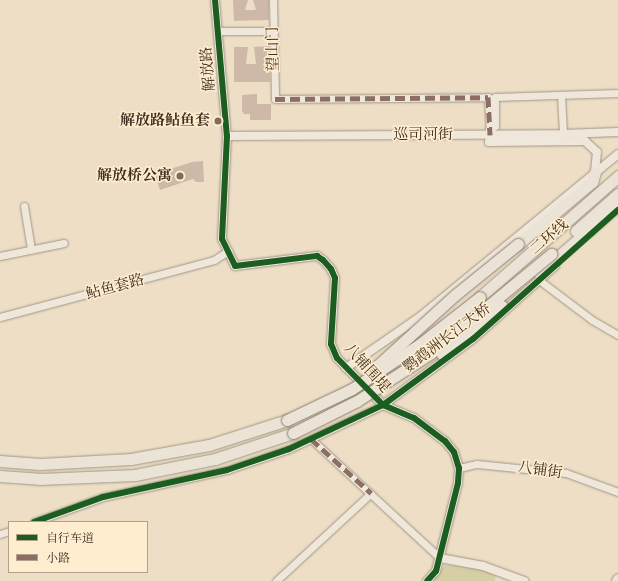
<!DOCTYPE html>
<meta charset="utf-8">
<style>
body{margin:0}
#map{position:relative;width:618px;height:581px;overflow:hidden;background:#eddec5;font-family:"IM FELL DW Pica","Noto Serif SC",serif}
div>[style]{position:absolute}
[style*='--x']{left:calc(var(--x)*1px);top:calc(var(--y)*1px);width:calc(var(--w)*1px);rotate:calc(var(--a)*1deg)}
.green>*{inset:0;background:#d6cfa5}
.building>*{inset:0;background:#ceb9a8}
.roads{filter:drop-shadow(0 0 1px #a19687) drop-shadow(0 0 1px #a19687)}
.minor>*{height:7px;margin:-3.5px;padding:0 3.5px;transform-origin:3.5px;border-radius:3.5px;background:#efe7da}
.tertiary>*{height:8px;margin:-4px;padding:0 4px;transform-origin:4px;border-radius:4px;background:#efe7da}
.primary>*{height:11px;margin:-5.5px;padding:0 5.5px;transform-origin:5.5px;border-radius:5.5px;background:#ebe3d5}
.trunk>*{height:11px;margin:-5.5px;padding:0 5.5px;transform-origin:5.5px;border-radius:5.5px;background:#ebe3d5}
.bridges{filter:drop-shadow(0 0 1px #897e71) drop-shadow(0 0 1px #897e71)}
.trunk-bridge>*{height:11px;margin:-5.5px;padding:0 5.5px;transform-origin:5.5px;border-radius:5.5px;background:#ebe3d5}
.quiet>*{height:5px;margin-top:-2.5px;transform-origin:0;background:repeating-linear-gradient(90deg,#8d6e63 0 10px,transparent 0 15px)}
.cycleway>*{height:6px;margin:-3px;padding:0 3px;transform-origin:3px;border-radius:3px;background:#1b5e20}
.dots>*{width:11px;height:11px;translate:-50% -50%;box-sizing:border-box;border:2px solid #feedcf;border-radius:50%}
span{translate:-50% -50%;white-space:nowrap;text-align:center;line-height:1.15;-webkit-text-stroke:3px #feedcf;paint-order:stroke}
.street-label{font-size:15px;color:#412e22}
.poi-label{font-size:15px;color:#412e22;font-weight:700}
.right{translate:-100% -50%;text-align:right}
.legend{position:absolute;left:8px;top:521px;width:140px;height:52px;box-sizing:border-box;background:#feedcf;border:1px solid #b2a18a;margin:0;padding:5px 7px;list-style:none;font-size:12px;color:#412e22}
.legend li{display:flex;align-items:center;gap:8px;height:20px}
.legend b{width:20px;border:1px solid #b2a18a}
</style>
<div id="map">
<div class="green">
<i style="clip-path:polygon(445px 565px,483px 569px,496px 574px,495px 581px,432px 581px)"></i>
</div>
<div class="building">
<i style="clip-path:polygon(233px 0,248px 0,245px 10px,256px 10px,253px 0,269px 0,269px 20px,234px 21px)"></i>
<i style="clip-path:polygon(269px 46px,270px 82px,234px 82px,234px 47px,248px 47px,246px 64px,256px 64px,254px 47px)"></i>
<i style="clip-path:polygon(257px 94px,257px 104px,271px 104px,271px 120px,250px 120px,250px 114px,244px 114px,242px 111px,242px 95px)"></i>
<i style="clip-path:polygon(203px 161px,204px 182px,196px 182px,193px 179px,160px 190px,155px 174px,192px 162px)"></i>
</div>
<div class="roads">
<div class="minor">
<i style="--x:273;--y:0;--w:99;--a:88.8"></i>
<i style="--x:275;--y:99;--w:213;--a:-0.5"></i>
<i style="--x:488;--y:97;--w:38;--a:87"></i>
<i style="--x:218;--y:31;--w:55;--a:0"></i>
<i style="--x:561;--y:95;--w:39;--a:87"></i>
<i style="--x:489;--y:130;--w:7;--a:-34"></i>
<i style="--x:495;--y:126;--w:29;--a:-90"></i>
<i style="--x:495;--y:97;--w:123;--a:-1.9"></i>
<i style="--x:24;--y:206;--w:44;--a:80.8"></i>
<i style="--x:0;--y:256;--w:65;--a:-11.5"></i>
<i style="--x:539;--y:280;--w:66;--a:37"></i>
<i style="--x:592;--y:320;--w:30;--a:30"></i>
<i style="--x:0;--y:317;--w:221;--a:-14.9"></i>
<i style="--x:214;--y:260;--w:17;--a:-33"></i>
<i style="--x:311;--y:439;--w:176;--a:42.7"></i>
<i style="--x:459;--y:468;--w:18;--a:-13"></i>
<i style="--x:477;--y:464;--w:89;--a:5.8"></i>
<i style="--x:566;--y:473;--w:55;--a:20.1"></i>
<i style="--x:34;--y:522;--w:73;--a:-19.9"></i>
<i style="--x:103;--y:497;--w:127;--a:-12.3"></i>
<i style="--x:227;--y:470;--w:65;--a:-18.7"></i>
<i style="--x:289;--y:449;--w:104;--a:-25.1"></i>
<i style="--x:0;--y:534;--w:9;--a:-18"></i>
<i style="--x:276;--y:581;--w:129;--a:-42.8"></i>
</div>
<div class="tertiary">
<i style="--x:215;--y:0;--w:137;--a:85"></i>
<i style="--x:227;--y:136;--w:103;--a:92.8"></i>
<i style="--x:222;--y:239;--w:30;--a:64"></i>
<i style="--x:235;--y:266;--w:83;--a:-7"></i>
<i style="--x:317;--y:256;--w:7;--a:34"></i>
<i style="--x:323;--y:260;--w:12;--a:48"></i>
<i style="--x:331;--y:269;--w:10;--a:66"></i>
<i style="--x:335;--y:278;--w:66;--a:93.5"></i>
<i style="--x:331;--y:344;--w:15;--a:67"></i>
<i style="--x:337;--y:358;--w:66;--a:45.6"></i>
<i style="--x:383;--y:405;--w:34;--a:23"></i>
<i style="--x:414;--y:418;--w:39;--a:37"></i>
<i style="--x:445;--y:441;--w:14;--a:51"></i>
<i style="--x:454;--y:452;--w:17;--a:73"></i>
<i style="--x:459;--y:468;--w:15;--a:94"></i>
<i style="--x:458;--y:483;--w:91;--a:104"></i>
<i style="--x:436;--y:571;--w:13;--a:132"></i>
<i style="--x:490;--y:135;--w:7;--a:98"></i>
<i style="--x:489;--y:142;--w:96;--a:-0.6"></i>
<i style="--x:585;--y:141;--w:16;--a:43"></i>
<i style="--x:597;--y:152;--w:20;--a:96"></i>
<i style="--x:227;--y:136;--w:336;--a:-0.3"></i>
<i style="--x:563;--y:134;--w:55;--a:-2.1"></i>
<i style="--x:346;--y:368;--w:91;--a:-34.7"></i>
<i style="--x:421;--y:316;--w:255;--a:-39.4"></i>
<i style="--x:383;--y:405;--w:112;--a:-36.3"></i>
<i style="--x:473;--y:339;--w:110;--a:-41.7"></i>
<i style="--x:440;--y:558;--w:44;--a:10.5"></i>
<i style="--x:483;--y:566;--w:44;--a:20.1"></i>
</div>
<div class="primary">
<i style="--x:617;--y:581;--w:2;--a:-63"></i>
</div>
<div class="trunk">
<i style="--x:576;--y:231;--w:56;--a:-41.4"></i>
<i style="--x:518;--y:244;--w:97;--a:-40"></i>
<i style="--x:592;--y:182;--w:10;--a:-73"></i>
<i style="--x:539;--y:273;--w:104;--a:-40.7"></i>
<i style="--x:480;--y:297;--w:184;--a:-41.2"></i>
<i style="--x:0;--y:461;--w:40;--a:4.3"></i>
<i style="--x:40;--y:464;--w:91;--a:-3.1"></i>
<i style="--x:131;--y:459;--w:79;--a:-10.2"></i>
<i style="--x:209;--y:445;--w:82;--a:-17.8"></i>
<i style="--x:0;--y:476;--w:39;--a:4"></i>
<i style="--x:39;--y:479;--w:96;--a:-2.4"></i>
<i style="--x:135;--y:475;--w:82;--a:-11.3"></i>
<i style="--x:215;--y:459;--w:82;--a:-18.4"></i>
</div>
</div>
<div class="bridges">
<div class="trunk-bridge">
<i style="--x:442;--y:354;--w:38;--a:-35"></i>
<i style="--x:473;--y:332;--w:39;--a:-42"></i>
<i style="--x:378;--y:365;--w:104;--a:-42.3"></i>
<i style="--x:455;--y:295;--w:81;--a:-39"></i>
<i style="--x:287;--y:420;--w:72;--a:-25.5"></i>
<i style="--x:352;--y:389;--w:82;--a:-33.5"></i>
<i style="--x:420;--y:344;--w:76;--a:-38.1"></i>
<i style="--x:293;--y:433;--w:72;--a:-26.6"></i>
<i style="--x:357;--y:401;--w:88;--a:-33"></i>
<i style="--x:431;--y:353;--w:156;--a:-39.5"></i>
</div>
</div>
<div class="quiet">
<i style="--x:275;--y:99;--w:213;--a:-0.5"></i>
<i style="--x:488;--y:97;--w:38;--a:87"></i>
<i style="--x:311;--y:439;--w:81;--a:42"></i>
</div>
<div class="cycleway">
<i style="--x:215;--y:0;--w:137;--a:85"></i>
<i style="--x:227;--y:136;--w:103;--a:92.8"></i>
<i style="--x:222;--y:239;--w:30;--a:64"></i>
<i style="--x:235;--y:266;--w:83;--a:-7"></i>
<i style="--x:317;--y:256;--w:7;--a:34"></i>
<i style="--x:323;--y:260;--w:12;--a:48"></i>
<i style="--x:331;--y:269;--w:10;--a:66"></i>
<i style="--x:335;--y:278;--w:66;--a:93.5"></i>
<i style="--x:331;--y:344;--w:15;--a:67"></i>
<i style="--x:337;--y:358;--w:66;--a:45.6"></i>
<i style="--x:383;--y:405;--w:34;--a:23"></i>
<i style="--x:414;--y:418;--w:39;--a:37"></i>
<i style="--x:445;--y:441;--w:14;--a:51"></i>
<i style="--x:454;--y:452;--w:17;--a:73"></i>
<i style="--x:459;--y:468;--w:15;--a:94"></i>
<i style="--x:458;--y:483;--w:91;--a:104"></i>
<i style="--x:436;--y:571;--w:13;--a:132"></i>
<i style="--x:34;--y:522;--w:73;--a:-19.9"></i>
<i style="--x:103;--y:497;--w:127;--a:-12.3"></i>
<i style="--x:227;--y:470;--w:65;--a:-18.7"></i>
<i style="--x:289;--y:449;--w:104;--a:-25.1"></i>
<i style="--x:383;--y:405;--w:112;--a:-36.3"></i>
<i style="--x:473;--y:339;--w:194;--a:-41.7"></i>
</div>
<div class="dots">
<i style="left:218px;top:121px;background:#7d6c5b"></i>
<i style="left:180px;top:176px;background:#7d6c5b"></i>
</div>
<div class="street-label">
<span style="left:273px;top:49px;rotate:-91deg">望山门</span>
<span style="left:208px;top:69px;rotate:-95deg">解放路</span>
<span style="left:423px;top:135px">巡司河街</span>
<span style="left:549px;top:237px;rotate:-41deg">二环线</span>
<span style="left:115px;top:287px;rotate:-15deg">鲇鱼套路</span>
<span style="left:447px;top:338px;rotate:-37deg">鹦鹉洲长江大桥</span>
<span style="left:367px;top:368px;rotate:48deg">八铺围堤</span>
<span style="left:540px;top:470px;rotate:8deg">八铺街</span>
</div>
<div class="poi-label">
<span class="right" style="left:210px;top:121px">解放路鲇鱼套</span>
<span class="right" style="left:172px;top:176px">解放桥公寓</span>
</div>
<ul class="legend">
<li><b style="height:5px;background:#1b5e20"></b>自行车道</li>
<li><b style="height:5px;background:#8d6e63"></b>小路</li>
</ul>
</div>
